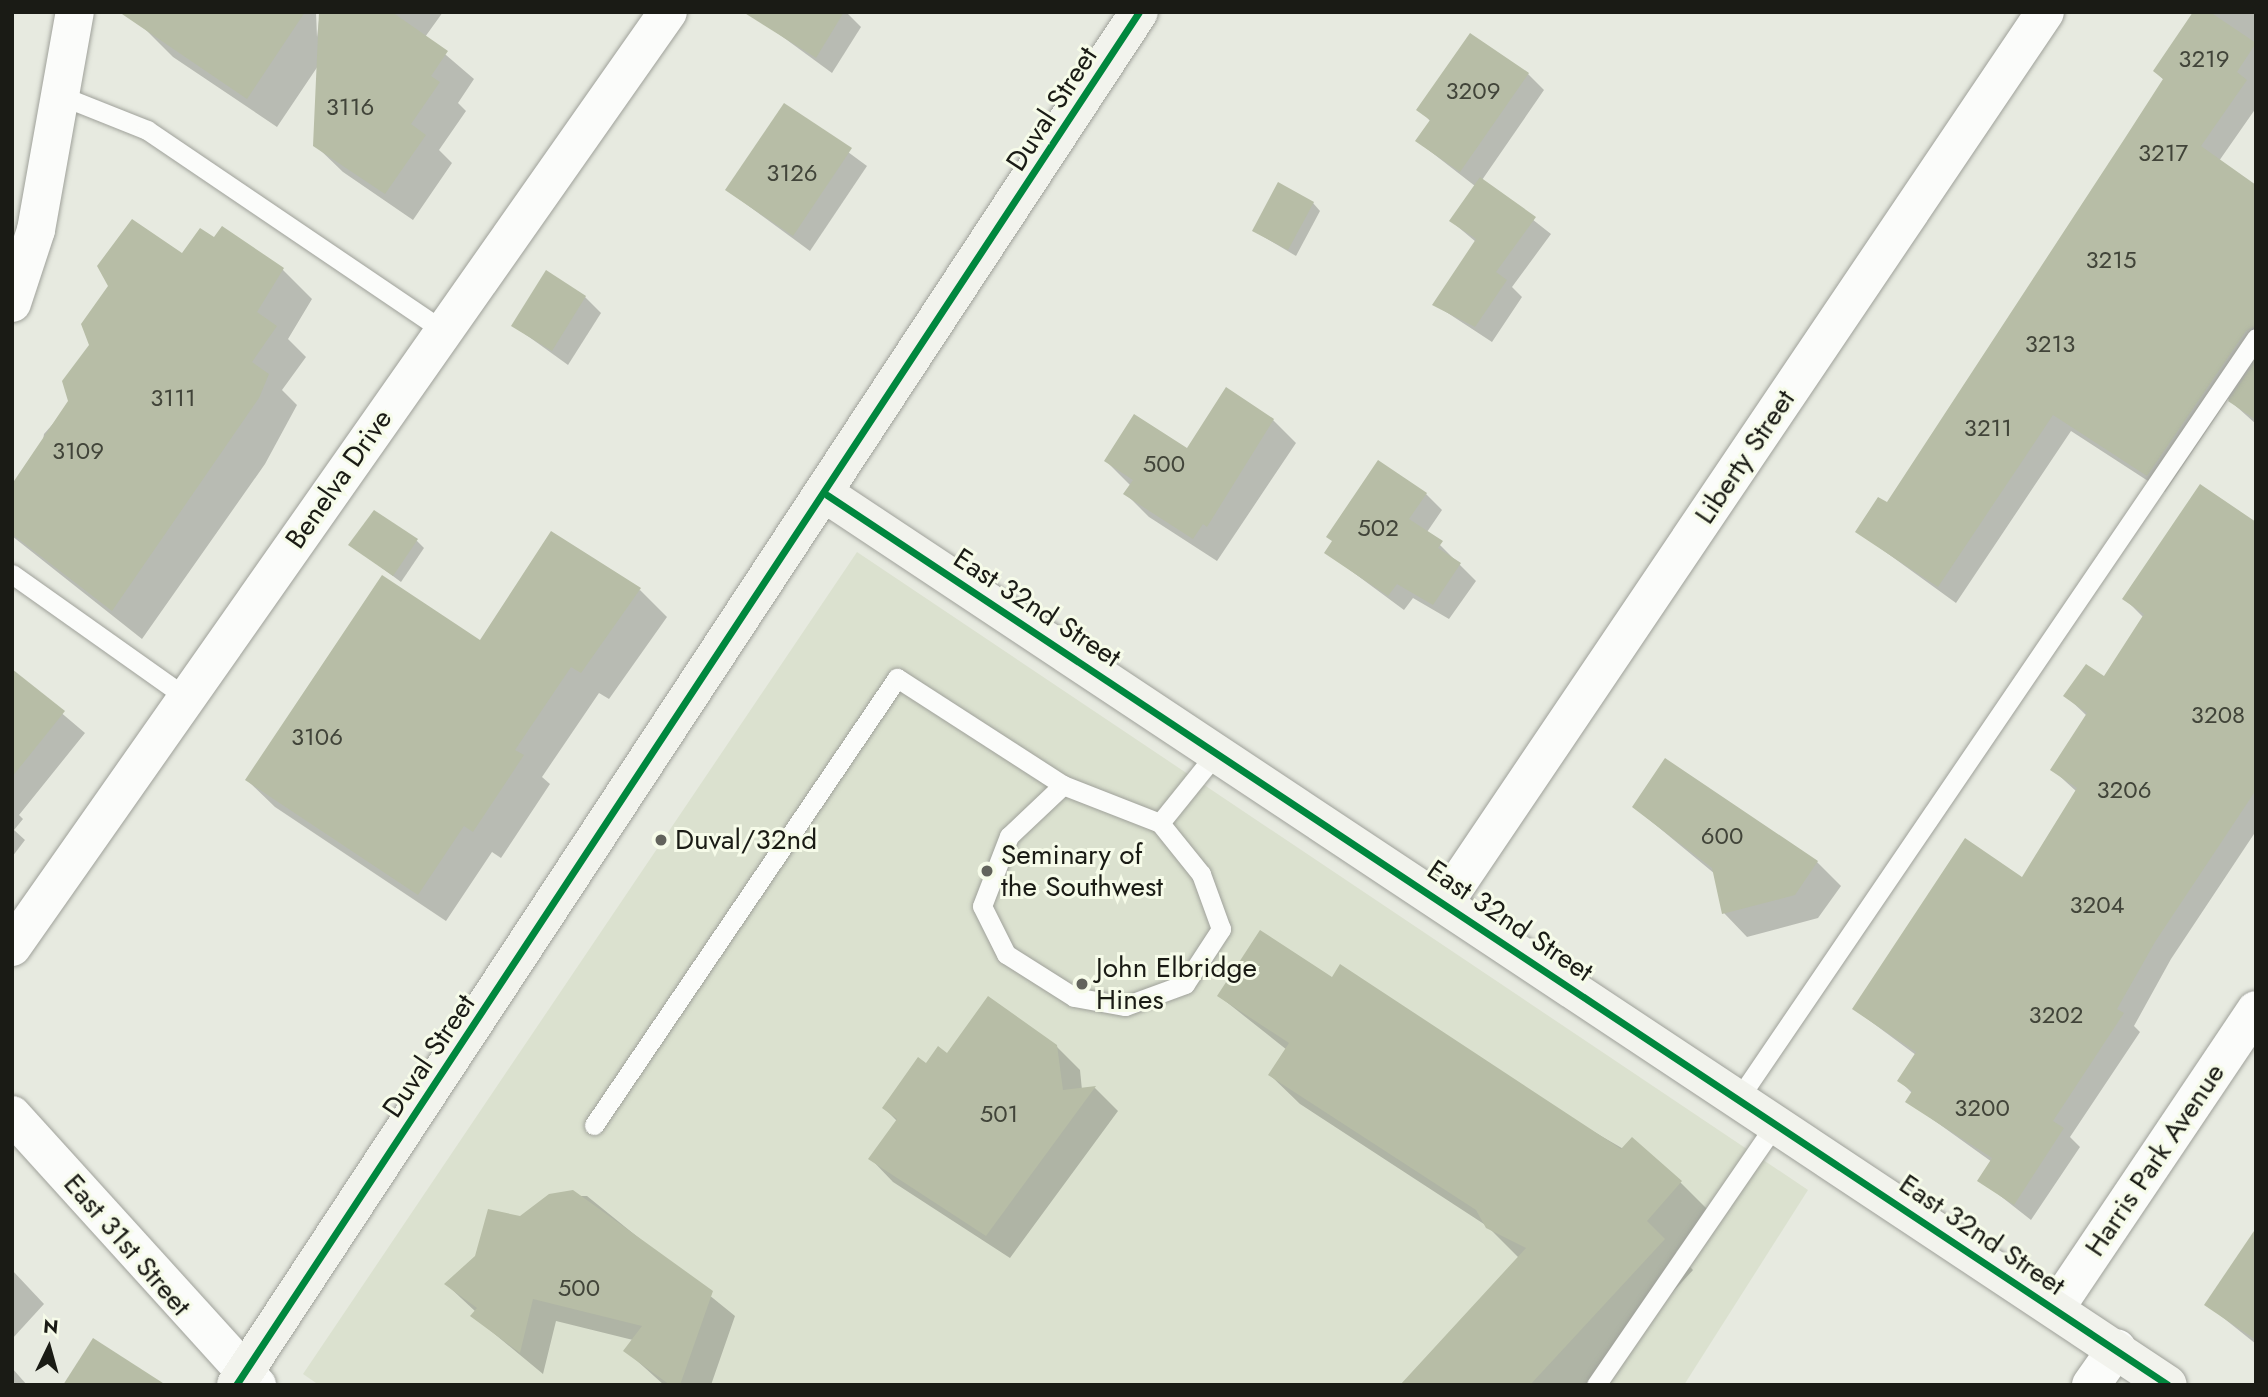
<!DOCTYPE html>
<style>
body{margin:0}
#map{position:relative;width:2268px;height:1397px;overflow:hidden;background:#e7eae0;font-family:Jost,sans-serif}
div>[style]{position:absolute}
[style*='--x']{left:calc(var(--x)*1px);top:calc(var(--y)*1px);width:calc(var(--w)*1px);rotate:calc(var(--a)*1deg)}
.built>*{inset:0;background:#dbe1cf}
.shadow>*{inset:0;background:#0003}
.building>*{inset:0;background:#b7bda6}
.roads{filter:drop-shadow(0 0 2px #9fa19a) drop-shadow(0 0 2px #9fa19a)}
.lane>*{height:19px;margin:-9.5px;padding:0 9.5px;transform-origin:9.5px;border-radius:9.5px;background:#fbfcfa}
.street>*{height:38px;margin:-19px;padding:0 19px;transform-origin:19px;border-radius:19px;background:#fbfcfa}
.secondary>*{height:38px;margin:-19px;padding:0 19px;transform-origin:19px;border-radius:19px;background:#f2f3ed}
.cycleway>*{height:7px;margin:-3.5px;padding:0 3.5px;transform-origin:3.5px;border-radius:3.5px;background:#00873e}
.dots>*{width:19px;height:19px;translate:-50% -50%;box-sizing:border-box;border:4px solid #f6fbe9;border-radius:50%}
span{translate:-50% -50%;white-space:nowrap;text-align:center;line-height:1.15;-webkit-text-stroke:6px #f6fbe9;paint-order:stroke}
.number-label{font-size:24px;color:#414439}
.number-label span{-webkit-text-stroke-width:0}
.street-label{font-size:28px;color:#1a1b15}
.poi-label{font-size:28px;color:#1a1b15}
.left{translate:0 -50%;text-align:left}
.frame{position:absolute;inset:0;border:14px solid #1a1b15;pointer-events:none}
.north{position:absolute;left:14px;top:1313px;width:70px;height:70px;-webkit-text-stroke:5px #f6fbe9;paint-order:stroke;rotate:5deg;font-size:19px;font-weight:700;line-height:28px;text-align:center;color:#1a1b15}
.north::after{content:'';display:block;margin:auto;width:24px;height:32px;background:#1a1b15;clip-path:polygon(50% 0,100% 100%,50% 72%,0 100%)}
</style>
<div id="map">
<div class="built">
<i style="clip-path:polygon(857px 552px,1808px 1190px,1684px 1385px,319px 1385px,303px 1374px)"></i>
</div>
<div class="shadow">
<i style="clip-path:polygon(154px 12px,316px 12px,317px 37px,320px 12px,443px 12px,425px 37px,474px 79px,458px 103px,466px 111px,439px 150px,452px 163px,413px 220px,343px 172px,315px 145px,318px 66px,277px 127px,173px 57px,143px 27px)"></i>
<i style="clip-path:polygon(782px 12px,846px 12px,861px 27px,832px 73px,772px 29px)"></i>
<i style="clip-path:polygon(2196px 12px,2256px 12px,2256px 108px,2219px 161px,2256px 228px,2256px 424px,2228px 399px,2165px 492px,2071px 431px,1956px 603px,1858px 532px,1887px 505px,2164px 80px,2155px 71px)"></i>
<i style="clip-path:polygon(1528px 74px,1544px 90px,1482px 180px,1551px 234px,1512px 287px,1522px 297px,1492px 342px,1434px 304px,1476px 242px,1451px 221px,1475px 186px,1417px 141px,1431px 122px,1419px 109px)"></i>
<i style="clip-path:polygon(784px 105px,867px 166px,810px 251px,727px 190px)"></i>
<i style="clip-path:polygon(1313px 203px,1320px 211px,1296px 256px,1254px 231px)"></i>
<i style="clip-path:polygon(215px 239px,283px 270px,312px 299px,288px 339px,306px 357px,282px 390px,297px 405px,265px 464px,142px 639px,12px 536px,12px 504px,40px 458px,44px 434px)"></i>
<i style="clip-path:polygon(585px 297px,601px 313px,568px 365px,514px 326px)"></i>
<i style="clip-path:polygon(1273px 420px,1296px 443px,1217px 561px,1149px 517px,1126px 494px,1131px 486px,1106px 461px,1187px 451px)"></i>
<i style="clip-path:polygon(1426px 494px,1442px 510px,1427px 532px,1476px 581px,1449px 619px,1413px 598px,1404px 610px,1327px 553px)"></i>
<i style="clip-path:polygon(417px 541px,424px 548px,401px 582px,351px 545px)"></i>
<i style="clip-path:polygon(2256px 571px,2256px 831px,2171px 959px,2134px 1026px,2140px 1032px,2070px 1137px,2080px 1147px,2031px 1220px,1980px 1180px,1992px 1162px,1907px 1101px,1913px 1094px,1899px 1080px,1916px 1055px,1854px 1009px,2022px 880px,2077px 792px,2053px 770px,2087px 716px,2066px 696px,2104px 679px,2144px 618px,2125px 599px)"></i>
<i style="clip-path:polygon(640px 590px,667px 617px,609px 699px,599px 693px,542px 777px,550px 784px,501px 858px,492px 852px,446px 921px,275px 807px,247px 780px,481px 643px)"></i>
<i style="clip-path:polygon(12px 671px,85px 733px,19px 815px,23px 819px,14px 830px,25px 840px,12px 857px)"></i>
<i style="clip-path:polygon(1666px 761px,1817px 862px,1841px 886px,1818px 918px,1747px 937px,1724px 913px,1715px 874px,1634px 807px)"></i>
<i style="clip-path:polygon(1332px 979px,1680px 1182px,1710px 1212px,1676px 1252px,1693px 1270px,1587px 1385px,1403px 1385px,1519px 1258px,1487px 1226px,1300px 1104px,1270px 1075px,1287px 1050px,1219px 996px)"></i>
<i style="clip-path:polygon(1056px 1046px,1080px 1070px,1082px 1090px,1095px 1088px,1118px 1111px,1010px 1258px,893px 1182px,870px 1158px,897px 1121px,884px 1108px,926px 1065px,947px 1055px)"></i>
<i style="clip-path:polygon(550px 1196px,587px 1196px,735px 1316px,711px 1385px,664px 1385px,625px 1350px,633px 1340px,556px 1321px,543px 1374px,473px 1316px,476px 1312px,446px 1284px)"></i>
<i style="clip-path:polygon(2256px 1231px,2256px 1344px,2206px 1304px)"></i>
<i style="clip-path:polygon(12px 1270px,44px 1304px,12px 1339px)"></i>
<i style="clip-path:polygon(12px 1368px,27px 1385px,12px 1385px)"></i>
</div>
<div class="building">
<i style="clip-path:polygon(119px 12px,305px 12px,247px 99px)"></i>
<i style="clip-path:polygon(319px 12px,392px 12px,448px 51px,431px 76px,440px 82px,411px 124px,426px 135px,385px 194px,313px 146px)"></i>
<i style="clip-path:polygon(743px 12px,844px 12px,816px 58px)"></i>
<i style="clip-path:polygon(2193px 12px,2210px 12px,2256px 43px,2237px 72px,2247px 80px,2201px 146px,2256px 185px,2256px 326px,2246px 331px,2147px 476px,2053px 415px,1938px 587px,1855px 532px,1878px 497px,1887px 502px,2125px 138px,2163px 79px,2153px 71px)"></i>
<i style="clip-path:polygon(1470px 33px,1529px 73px,1460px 172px,1415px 141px,1430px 120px,1416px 110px)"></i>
<i style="clip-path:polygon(784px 103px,852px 148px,793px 236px,725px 190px)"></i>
<i style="clip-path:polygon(1480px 177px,1536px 217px,1496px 272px,1507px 280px,1475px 327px,1432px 305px,1476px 239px,1449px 221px)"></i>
<i style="clip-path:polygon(1278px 182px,1314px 202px,1288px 250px,1252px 231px)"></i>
<i style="clip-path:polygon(132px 219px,182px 253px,200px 228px,214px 237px,222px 226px,284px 268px,257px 312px,277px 326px,252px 362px,269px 374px,259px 398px,112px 611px,12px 534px,12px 484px,68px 401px,62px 381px,89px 345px,81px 324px,108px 286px,97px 266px)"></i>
<i style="clip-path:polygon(546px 270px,586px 296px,552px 351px,511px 326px)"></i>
<i style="clip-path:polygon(2256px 360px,2256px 420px,2228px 401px)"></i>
<i style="clip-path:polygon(1226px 387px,1274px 419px,1207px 527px,1203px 524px,1193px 539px,1123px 494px,1133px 480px,1104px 461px,1134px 414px,1187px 448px)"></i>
<i style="clip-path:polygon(1378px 460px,1427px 493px,1409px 519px,1443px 541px,1438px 548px,1461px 563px,1433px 605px,1397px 584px,1388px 596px,1324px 553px,1332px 541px,1326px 537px)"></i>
<i style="clip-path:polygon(2200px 484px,2256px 522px,2256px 790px,2155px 942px,2117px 1009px,2124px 1013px,2053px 1121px,2064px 1128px,2014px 1205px,1977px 1181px,1992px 1158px,1905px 1102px,1912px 1091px,1897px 1081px,1916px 1052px,1852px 1009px,1965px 838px,2022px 877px,2077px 788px,2050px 770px,2087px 713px,2063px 696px,2086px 664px,2104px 676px,2144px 614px,2122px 599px)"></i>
<i style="clip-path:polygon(374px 510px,418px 539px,393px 576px,348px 545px)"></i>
<i style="clip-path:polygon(551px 531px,641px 588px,581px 673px,571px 667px,515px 750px,524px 755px,473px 832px,464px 826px,418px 895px,245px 780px,382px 575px,480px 640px)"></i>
<i style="clip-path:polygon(12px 669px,65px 711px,12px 777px)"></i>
<i style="clip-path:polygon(1665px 758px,1818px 861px,1795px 895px,1722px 914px,1712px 868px,1632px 807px)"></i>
<i style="clip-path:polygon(1260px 930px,1332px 977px,1340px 964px,1621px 1149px,1632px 1137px,1682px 1181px,1647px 1221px,1665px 1239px,1530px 1385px,1400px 1385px,1526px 1248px,1486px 1228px,1476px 1210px,1268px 1075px,1289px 1043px,1217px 996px)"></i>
<i style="clip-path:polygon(988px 996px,1057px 1045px,1063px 1090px,1096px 1086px,986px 1236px,868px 1159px,897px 1119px,882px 1108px,918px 1057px,926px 1063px,938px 1046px,947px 1053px)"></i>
<i style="clip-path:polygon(573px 1190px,713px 1291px,680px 1385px,670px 1385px,623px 1351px,642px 1326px,533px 1299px,520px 1353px,470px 1316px,477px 1308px,444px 1284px,475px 1256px,488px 1209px,520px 1216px,549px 1194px)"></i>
<i style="clip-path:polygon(2256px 1228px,2256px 1340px,2204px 1305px)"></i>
<i style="clip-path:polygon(93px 1338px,166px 1385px,63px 1385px)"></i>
</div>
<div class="roads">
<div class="lane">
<i style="--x:62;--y:96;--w:92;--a:21.8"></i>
<i style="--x:147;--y:130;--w:359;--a:34.1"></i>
<i style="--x:12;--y:574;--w:214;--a:35.3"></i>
<i style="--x:1160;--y:823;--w:104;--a:-158.6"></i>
<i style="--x:1063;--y:785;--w:74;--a:136.6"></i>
<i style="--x:1009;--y:836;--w:75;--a:111.1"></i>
<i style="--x:982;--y:906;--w:54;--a:63.4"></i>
<i style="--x:1006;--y:954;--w:80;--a:32.3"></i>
<i style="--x:1074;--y:997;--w:52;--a:10"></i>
<i style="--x:1125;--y:1006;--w:64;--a:-20.1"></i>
<i style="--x:1185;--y:984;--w:66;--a:-56.8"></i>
<i style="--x:1221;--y:929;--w:59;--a:-110"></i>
<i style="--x:1201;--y:874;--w:65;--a:-128.8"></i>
<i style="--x:1160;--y:823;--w:91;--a:-51.2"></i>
<i style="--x:1739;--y:1098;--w:919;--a:-55.77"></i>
<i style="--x:594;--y:1125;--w:540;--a:-55.87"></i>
<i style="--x:897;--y:678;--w:197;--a:32.8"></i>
<i style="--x:1596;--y:1385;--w:318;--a:-55.5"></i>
</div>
<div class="street">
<i style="--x:12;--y:303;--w:77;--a:-71.8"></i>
<i style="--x:36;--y:230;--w:221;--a:-79.9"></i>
<i style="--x:1445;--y:902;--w:1073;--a:-56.01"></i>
<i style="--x:12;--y:947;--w:1142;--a:-54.95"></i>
<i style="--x:12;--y:1115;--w:365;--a:47.8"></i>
<i style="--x:2055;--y:1309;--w:360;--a:-56.1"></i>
<i style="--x:2091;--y:1385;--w:45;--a:-54.9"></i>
</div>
<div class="secondary">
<i style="--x:827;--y:495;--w:1609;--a:33.57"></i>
<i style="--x:236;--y:1385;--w:1643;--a:-56.67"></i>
</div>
</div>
<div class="cycleway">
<i style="--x:827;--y:495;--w:1609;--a:33.57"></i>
<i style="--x:236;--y:1385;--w:1643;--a:-56.67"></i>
</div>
<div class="dots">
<i style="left:661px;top:840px;background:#62635c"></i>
<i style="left:987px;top:871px;background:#62635c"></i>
<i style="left:1082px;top:984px;background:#62635c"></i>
</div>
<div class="number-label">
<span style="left:2204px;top:59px">3219</span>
<span style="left:1473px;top:91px">3209</span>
<span style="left:350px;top:107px">3116</span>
<span style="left:2163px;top:153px">3217</span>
<span style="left:792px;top:173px">3126</span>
<span style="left:2111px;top:260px">3215</span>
<span style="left:2050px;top:344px">3213</span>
<span style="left:173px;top:398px">3111</span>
<span style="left:1988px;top:428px">3211</span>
<span style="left:78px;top:451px">3109</span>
<span style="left:1164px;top:464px">500</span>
<span style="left:1378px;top:528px">502</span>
<span style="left:2218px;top:715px">3208</span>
<span style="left:317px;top:737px">3106</span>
<span style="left:2124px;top:790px">3206</span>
<span style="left:1722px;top:836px">600</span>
<span style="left:2097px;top:905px">3204</span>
<span style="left:2056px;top:1015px">3202</span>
<span style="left:1982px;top:1108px">3200</span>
<span style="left:999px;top:1114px">501</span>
<span style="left:579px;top:1288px">500</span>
</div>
<div class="street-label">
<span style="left:1052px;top:109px;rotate:-57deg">Duval Street</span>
<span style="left:1745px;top:457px;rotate:-56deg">Liberty Street</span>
<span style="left:339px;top:479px;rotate:-55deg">Benelva Drive</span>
<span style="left:1037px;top:608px;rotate:33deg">East 32nd Street</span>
<span style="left:1510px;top:921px;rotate:34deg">East 32nd Street</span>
<span style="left:429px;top:1056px;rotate:-56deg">Duval Street</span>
<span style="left:2155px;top:1160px;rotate:-56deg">Harris Park Avenue</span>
<span style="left:1982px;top:1235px;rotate:34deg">East 32nd Street</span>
<span style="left:127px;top:1245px;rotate:49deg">East 31st Street</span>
</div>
<div class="poi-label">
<span class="left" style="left:675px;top:840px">Duval/32nd</span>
<span class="left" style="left:1001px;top:871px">Seminary of<br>the Southwest</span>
<span class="left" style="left:1096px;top:984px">John Elbridge<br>Hines</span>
</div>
<div class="frame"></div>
<div class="north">N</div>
</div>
